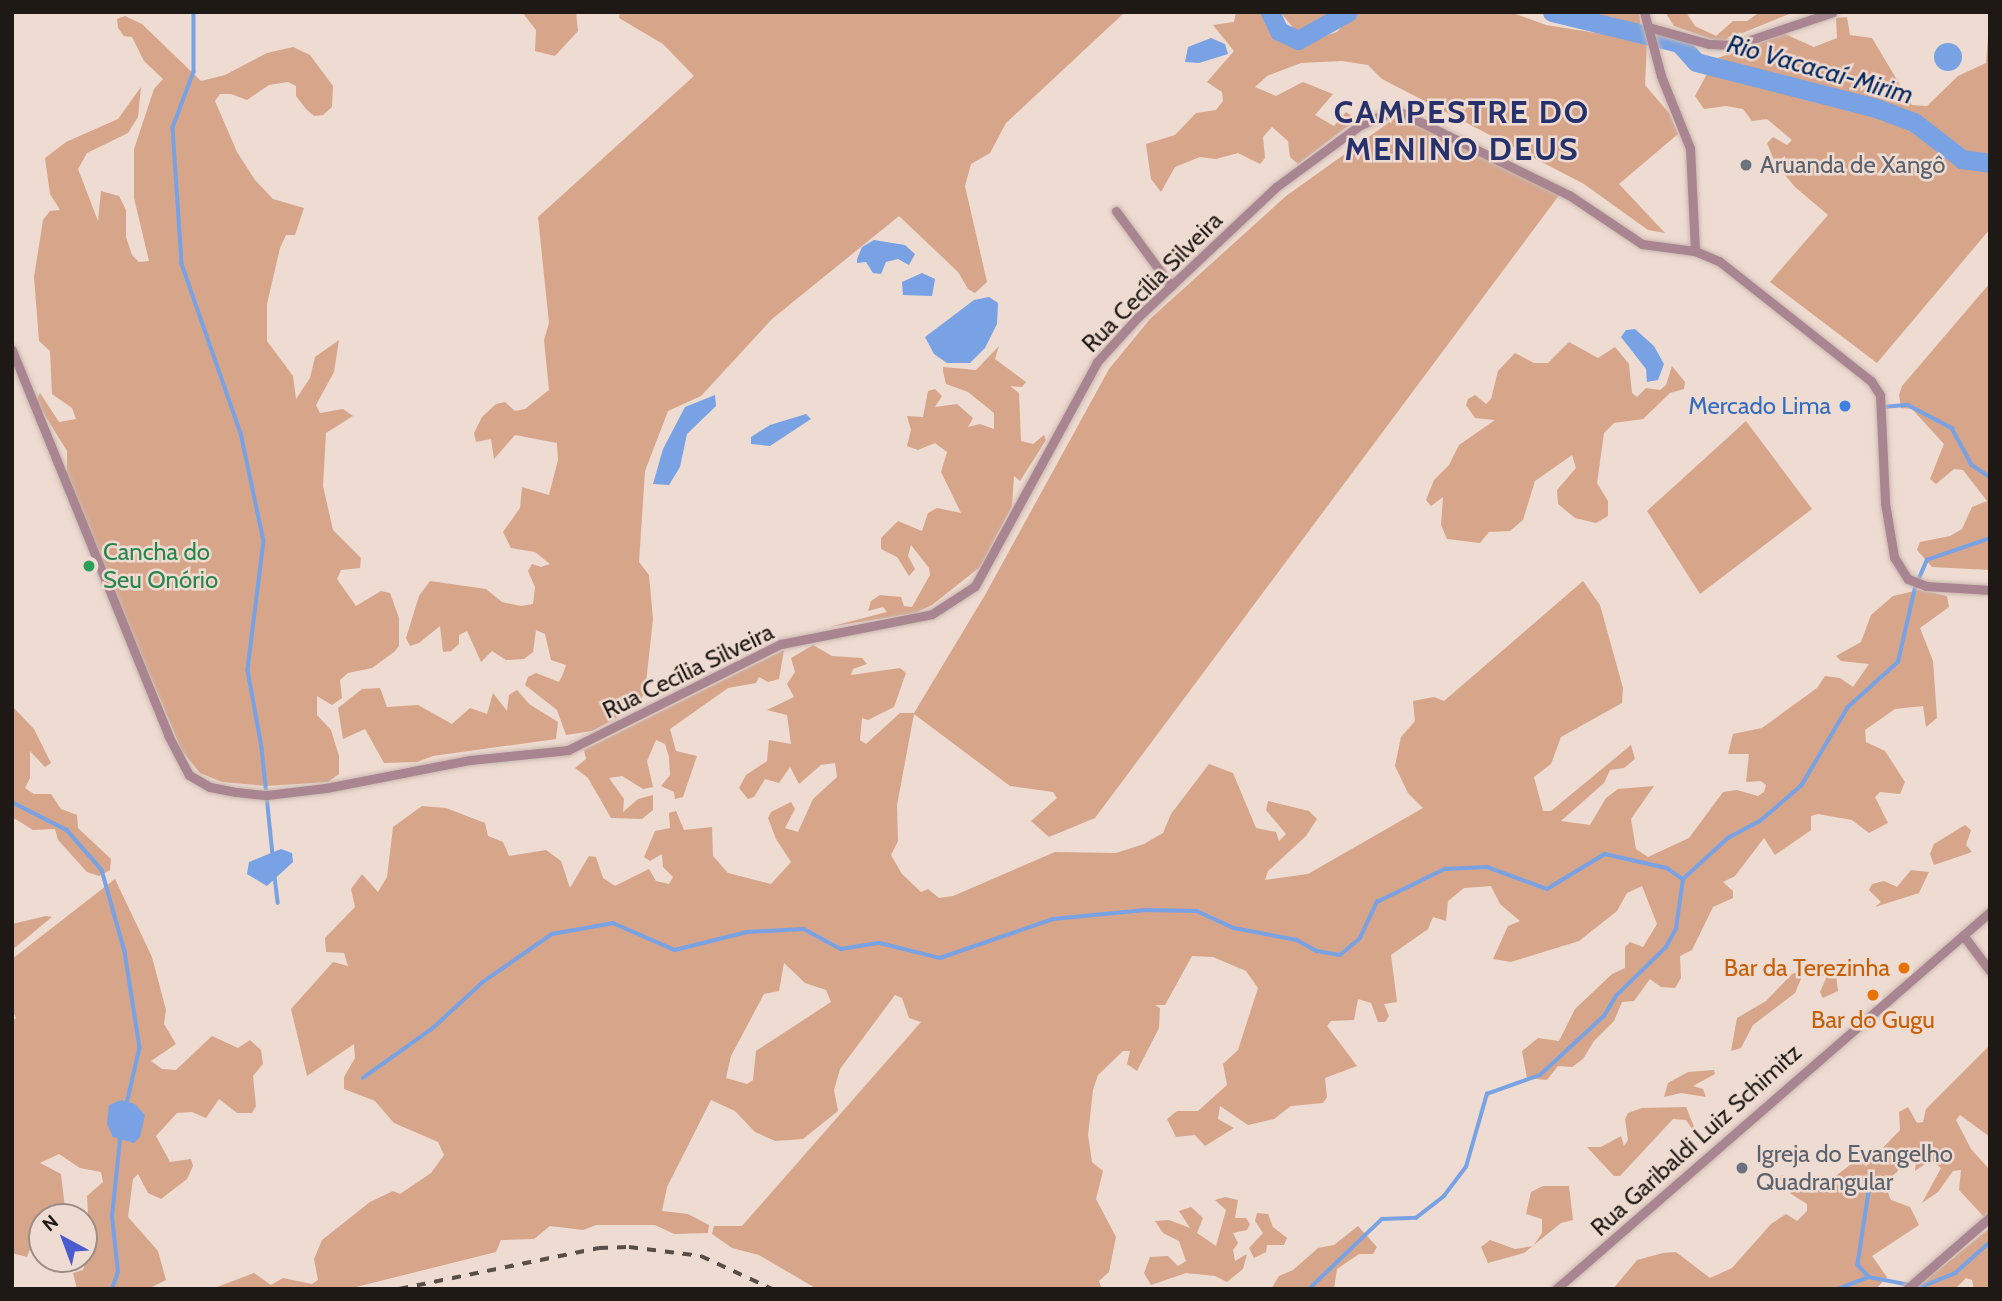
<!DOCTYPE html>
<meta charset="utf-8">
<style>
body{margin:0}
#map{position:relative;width:2002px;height:1301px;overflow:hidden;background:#eedbd1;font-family:Cabin,sans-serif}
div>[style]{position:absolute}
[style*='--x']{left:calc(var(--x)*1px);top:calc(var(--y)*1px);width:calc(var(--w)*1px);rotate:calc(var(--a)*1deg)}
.green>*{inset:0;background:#d7a58a}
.water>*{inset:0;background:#78a2e3}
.round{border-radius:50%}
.stream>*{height:3.5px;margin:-1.75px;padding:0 1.75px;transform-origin:1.75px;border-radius:1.75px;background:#78a2e3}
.river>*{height:19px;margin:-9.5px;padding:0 9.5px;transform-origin:9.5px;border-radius:9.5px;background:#78a2e3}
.roads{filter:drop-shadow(0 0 2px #c9b8af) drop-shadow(0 0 2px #c9b8af)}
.minor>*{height:9px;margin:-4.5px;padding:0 4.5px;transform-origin:4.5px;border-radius:4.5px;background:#a98491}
.rail>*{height:3.5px;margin-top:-1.75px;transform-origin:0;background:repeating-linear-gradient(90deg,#574e48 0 9px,transparent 0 18px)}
.dots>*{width:19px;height:19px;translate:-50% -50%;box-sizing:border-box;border:4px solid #eedbd1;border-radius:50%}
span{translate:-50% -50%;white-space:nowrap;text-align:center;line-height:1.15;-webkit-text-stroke:5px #eedbd1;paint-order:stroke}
.worship-label{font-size:24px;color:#5b616d}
.left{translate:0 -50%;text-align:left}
.street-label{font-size:24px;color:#1f1915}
.shop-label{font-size:24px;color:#366cbe}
.right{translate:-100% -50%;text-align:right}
.leisure-label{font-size:24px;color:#27864d}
.food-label{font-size:24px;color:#c56008}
.water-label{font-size:26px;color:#00275f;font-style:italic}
.district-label{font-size:32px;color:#27316b;font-weight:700;letter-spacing:2px}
.frame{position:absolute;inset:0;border:14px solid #1f1915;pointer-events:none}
.north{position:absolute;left:28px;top:1203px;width:70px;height:70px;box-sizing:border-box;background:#eedbd1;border:2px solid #9b8d86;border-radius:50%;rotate:319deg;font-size:19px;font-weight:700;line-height:28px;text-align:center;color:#1f1915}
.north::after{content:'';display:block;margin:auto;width:24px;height:32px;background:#4a5bd0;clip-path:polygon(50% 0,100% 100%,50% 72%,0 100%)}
</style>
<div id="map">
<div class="green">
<i style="clip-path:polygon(522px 12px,576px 12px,578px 31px,555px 56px,535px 51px,536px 30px)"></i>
<i style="clip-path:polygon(620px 12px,1125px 12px,1006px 123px,990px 153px,971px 164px,965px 186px,987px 282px,975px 293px,968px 289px,958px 272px,899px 216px,772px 319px,701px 396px,668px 411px,645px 471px,639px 562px,649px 575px,653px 619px,645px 692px,637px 707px,592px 731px,566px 735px,557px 710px,525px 685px,528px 677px,536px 673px,559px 682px,563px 674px,566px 665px,551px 660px,545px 634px,536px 630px,533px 652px,524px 659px,506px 660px,492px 651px,481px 662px,467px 631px,459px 635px,459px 644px,451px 651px,443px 652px,440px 626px,419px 643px,410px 646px,406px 638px,419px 596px,430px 581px,486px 589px,502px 602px,521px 606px,533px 604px,535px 587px,528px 571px,532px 564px,541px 567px,550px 564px,535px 552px,511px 548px,503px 532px,520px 508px,522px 487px,549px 495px,558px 460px,557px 443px,515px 435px,494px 459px,491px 439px,476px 442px,474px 433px,482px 417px,496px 404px,505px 402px,515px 411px,525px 409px,549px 390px,544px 340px,549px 323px,538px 217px,694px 76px,663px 44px,619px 18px)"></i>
<i style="clip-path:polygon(1236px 12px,1273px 12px,1289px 41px,1300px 44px,1337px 32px,1354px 12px,1510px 12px,1546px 25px,1647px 41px,1645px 85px,1669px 113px,1678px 134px,1619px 184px,1665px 233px,1648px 230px,1584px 184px,1382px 79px,1368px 65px,1342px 61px,1301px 63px,1267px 76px,1255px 87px,1276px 96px,1303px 82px,1333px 94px,1315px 115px,1334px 126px,1346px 112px,1357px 119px,1298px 164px,1290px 157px,1288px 141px,1272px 127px,1263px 137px,1265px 158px,1260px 164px,1238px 153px,1216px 159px,1200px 157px,1175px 167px,1161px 192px,1151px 179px,1146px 144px,1175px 135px,1196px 113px,1216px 110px,1223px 101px,1222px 92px,1207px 82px,1234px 51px,1213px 25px,1234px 22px)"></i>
<i style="clip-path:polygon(1280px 12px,1340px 12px,1315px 27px,1296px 31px)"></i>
<i style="clip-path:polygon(1570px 12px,1639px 12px,1641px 28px,1612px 17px,1592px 19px)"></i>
<i style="clip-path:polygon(1665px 12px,1686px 12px,1695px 26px,1716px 36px,1733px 21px,1747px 21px,1760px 12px,1794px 12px,1720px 42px,1674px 26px)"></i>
<i style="clip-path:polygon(1990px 12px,1990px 229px,1877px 363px,1770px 282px,1828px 215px,1795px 187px,1775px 163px,1767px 143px,1773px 137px,1787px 145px,1792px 140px,1767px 119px,1752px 121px,1743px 109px,1726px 106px,1704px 109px,1695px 96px,1715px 59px,1785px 34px,1814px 47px,1837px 38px,1836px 18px,1847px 17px,1850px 35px,1872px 38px,1912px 105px,1927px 106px,1958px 76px,1986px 63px)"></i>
<i style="clip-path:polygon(125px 16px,142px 24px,201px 81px,225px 75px,267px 53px,293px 47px,310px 55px,333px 86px,332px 107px,323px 115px,314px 116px,306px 109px,296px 96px,296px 86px,288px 82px,269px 85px,247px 100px,231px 94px,220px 94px,215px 101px,237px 152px,255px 180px,273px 199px,304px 208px,295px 235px,286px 235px,280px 248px,267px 304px,267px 341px,293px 376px,296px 399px,310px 378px,315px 357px,339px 340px,334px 372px,316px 405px,320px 413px,343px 409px,353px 416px,326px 433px,323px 486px,333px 530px,361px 558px,360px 568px,341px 570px,337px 579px,356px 606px,381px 591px,390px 593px,399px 618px,399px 646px,394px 652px,372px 668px,348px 673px,340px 680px,342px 698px,332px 705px,317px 696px,317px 715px,331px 730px,339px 756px,339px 774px,328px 782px,266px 786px,222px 782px,200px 773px,182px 751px,67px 479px,67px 451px,36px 401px,40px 393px,59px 422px,76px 419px,72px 408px,52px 394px,50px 351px,39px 341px,34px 277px,43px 220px,50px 211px,60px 210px,50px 194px,45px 158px,66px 142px,118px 119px,141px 87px,138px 117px,128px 133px,87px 153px,78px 169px,98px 221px,101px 191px,119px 196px,126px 210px,126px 237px,132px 255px,139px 262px,149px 261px,134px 198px,134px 149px,154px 89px,163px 79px,144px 61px,132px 37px,124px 36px,118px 28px,117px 19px)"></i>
<i style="clip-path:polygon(evenodd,1398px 116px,1560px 194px,1095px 818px,1049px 837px,1031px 821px,1057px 798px,1053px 792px,1010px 786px,914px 714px,897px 805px,898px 841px,891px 855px,902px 874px,921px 892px,928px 889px,939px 898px,953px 896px,1055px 852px,1116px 853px,1144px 844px,1163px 833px,1171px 814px,1209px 764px,1233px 773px,1256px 828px,1276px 832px,1279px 841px,1286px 834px,1266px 810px,1268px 801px,1309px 811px,1317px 819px,1306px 836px,1268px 871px,1265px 880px,1308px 874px,1423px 808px,1408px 793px,1395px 766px,1401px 737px,1415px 721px,1413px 701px,1434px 697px,1444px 701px,1583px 581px,1600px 605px,1623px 688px,1622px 703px,1561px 737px,1551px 764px,1534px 777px,1543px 811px,1551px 811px,1631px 745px,1635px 759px,1624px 768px,1610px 770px,1604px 783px,1561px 821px,1590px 825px,1606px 798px,1618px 789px,1654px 786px,1631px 819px,1636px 849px,1648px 857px,1689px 838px,1723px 792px,1737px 790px,1758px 796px,1764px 792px,1766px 785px,1761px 781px,1746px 782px,1749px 754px,1728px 754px,1733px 734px,1762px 728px,1817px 688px,1825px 676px,1840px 678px,1853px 687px,1869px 664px,1841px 661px,1836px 656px,1861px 642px,1871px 615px,1893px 596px,1919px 590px,1947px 596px,1949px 607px,1920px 628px,1933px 661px,1937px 718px,1926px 727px,1923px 706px,1895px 709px,1865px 730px,1866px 742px,1885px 751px,1905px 782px,1900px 794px,1880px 792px,1875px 797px,1888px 823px,1869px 833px,1852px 820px,1818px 814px,1811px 816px,1811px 830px,1775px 855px,1764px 838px,1735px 876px,1723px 882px,1733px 891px,1733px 898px,1713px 907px,1692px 950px,1680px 956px,1681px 978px,1675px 988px,1661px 987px,1650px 979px,1634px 1001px,1622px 1002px,1614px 1021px,1594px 1041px,1583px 1059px,1572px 1067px,1558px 1066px,1547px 1080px,1527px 1078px,1522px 1051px,1538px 1038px,1559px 1041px,1575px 1009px,1612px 974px,1625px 968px,1625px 947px,1630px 942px,1643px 947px,1657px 924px,1642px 886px,1627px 893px,1617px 911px,1579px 941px,1511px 962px,1493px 959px,1508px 926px,1520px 921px,1500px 904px,1491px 886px,1464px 888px,1448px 901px,1446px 921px,1433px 917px,1428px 929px,1391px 955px,1397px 1002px,1384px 1004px,1389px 1016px,1385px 1022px,1378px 1022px,1371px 1003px,1358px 999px,1354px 1020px,1331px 1021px,1327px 1026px,1357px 1066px,1325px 1078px,1327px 1097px,1323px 1103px,1291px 1106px,1274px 1119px,1248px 1125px,1220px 1106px,1218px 1119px,1234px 1128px,1205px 1146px,1195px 1135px,1176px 1137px,1167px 1119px,1177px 1111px,1198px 1111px,1227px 1085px,1223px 1064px,1238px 1050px,1258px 988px,1246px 971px,1213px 957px,1192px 956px,1165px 1005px,1155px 1005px,1160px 1008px,1159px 1028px,1137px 1071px,1127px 1064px,1130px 1051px,1123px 1051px,1098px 1075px,1093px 1090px,1088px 1135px,1092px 1162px,1103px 1171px,1096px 1199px,1116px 1237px,1109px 1272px,1099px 1281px,1101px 1287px,1124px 1289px,817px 1289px,759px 1255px,732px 1248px,712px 1234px,714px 1226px,742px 1226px,921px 1022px,909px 1018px,902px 998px,895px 995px,840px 1069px,834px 1090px,838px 1111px,803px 1139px,775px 1141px,755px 1132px,735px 1111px,711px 1100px,667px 1187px,662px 1211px,688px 1214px,709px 1225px,708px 1233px,674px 1234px,655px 1225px,596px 1225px,583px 1230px,550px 1226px,534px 1239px,501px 1240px,496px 1252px,348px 1289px,212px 1289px,254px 1273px,271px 1285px,283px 1278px,312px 1284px,318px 1280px,314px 1259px,322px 1240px,370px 1202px,393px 1191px,400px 1194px,431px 1173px,444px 1155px,438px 1142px,394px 1123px,375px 1101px,344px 1089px,344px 1077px,355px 1058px,354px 1044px,307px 1076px,291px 1009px,333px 962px,348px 966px,344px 953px,326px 952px,325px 938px,355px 907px,351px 889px,362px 874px,378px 892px,387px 877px,393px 827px,422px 806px,446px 808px,485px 823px,488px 836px,503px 842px,509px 856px,546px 850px,561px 861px,570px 888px,589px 856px,596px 857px,603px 878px,615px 886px,649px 869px,656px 881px,669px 884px,673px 877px,663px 867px,662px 854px,650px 861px,644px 857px,655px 831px,670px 828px,669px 813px,676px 811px,684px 830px,712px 827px,713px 856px,728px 873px,771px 884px,791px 862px,776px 839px,768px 818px,771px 812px,791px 802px,795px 809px,785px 828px,798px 832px,813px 799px,837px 777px,835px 763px,821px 765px,799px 784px,790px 767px,779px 783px,765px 779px,754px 797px,748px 799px,739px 788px,746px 775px,767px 761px,769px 740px,791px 744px,787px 715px,767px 710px,794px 697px,787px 684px,795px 672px,791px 658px,813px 645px,832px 656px,862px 658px,867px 664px,853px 669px,851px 675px,900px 668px,906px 673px,894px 707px,868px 720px,862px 718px,860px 740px,866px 744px,900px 713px,914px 713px,985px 595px,1109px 369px,1150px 319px,1286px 196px,1398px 116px,784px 963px,805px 983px,826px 990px,831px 1002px,756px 1051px,753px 1080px,747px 1084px,726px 1078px,731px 1056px,764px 994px,779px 991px,784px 963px)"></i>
<i style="clip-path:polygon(1990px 283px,1990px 570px,1932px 567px,1917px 550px,1920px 542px,1950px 536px,1962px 529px,1972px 507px,1987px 501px,1963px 470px,1954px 469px,1936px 484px,1930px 479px,1944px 444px,1912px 409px,1901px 408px,1899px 395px,1902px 386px)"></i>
<i style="clip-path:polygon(1569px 342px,1598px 358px,1615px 347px,1629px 364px,1632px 393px,1637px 397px,1646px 388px,1660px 390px,1666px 385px,1672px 366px,1685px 382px,1684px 389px,1670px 393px,1643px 419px,1614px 423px,1604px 433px,1597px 483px,1608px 501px,1608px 516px,1596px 523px,1575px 518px,1558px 504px,1557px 490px,1576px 468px,1572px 455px,1535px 481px,1523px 520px,1510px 531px,1489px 532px,1480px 543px,1447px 539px,1441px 525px,1443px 497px,1431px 506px,1426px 500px,1434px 480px,1449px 465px,1459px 445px,1495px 420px,1475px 418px,1466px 405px,1468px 399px,1475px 395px,1486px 404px,1491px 399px,1498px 371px,1515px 353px,1534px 363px,1548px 363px)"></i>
<i style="clip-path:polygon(999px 346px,995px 359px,1026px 382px,1022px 387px,1010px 386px,1019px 393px,1021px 441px,1033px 444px,1044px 435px,1046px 440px,1020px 481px,1014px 476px,1012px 506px,980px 567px,932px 605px,915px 613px,829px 627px,887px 612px,883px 607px,868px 611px,871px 601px,880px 595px,901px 597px,904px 606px,912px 607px,930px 575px,929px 568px,911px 545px,908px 556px,915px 569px,909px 576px,897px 557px,881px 549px,881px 538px,898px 521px,922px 531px,928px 513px,937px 508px,961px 513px,941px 472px,947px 452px,935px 443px,918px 450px,907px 446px,911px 430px,907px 416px,923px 417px,928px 391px,935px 389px,942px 396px,935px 407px,957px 404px,973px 418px,968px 427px,980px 424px,994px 429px,994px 413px,968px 392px,946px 384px,943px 371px,943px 367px,976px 370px)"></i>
<i style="clip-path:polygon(1746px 421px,1812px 509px,1700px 594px,1647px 511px)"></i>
<i style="clip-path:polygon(784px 650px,779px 679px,768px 682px,759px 677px,756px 683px,728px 688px,670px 729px,676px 751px,697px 756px,683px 797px,675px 799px,674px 792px,661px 786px,670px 775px,669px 757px,665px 744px,656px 740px,647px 761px,653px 787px,643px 789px,622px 776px,609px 778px,624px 799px,623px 812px,638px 799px,653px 795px,653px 810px,642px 819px,611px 818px,588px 778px,575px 768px,586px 759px,584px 750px)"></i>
<i style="clip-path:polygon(380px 688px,387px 707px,418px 705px,452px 724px,470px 708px,487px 714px,493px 693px,507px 711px,509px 695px,517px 690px,529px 704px,558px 722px,556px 739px,433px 756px,417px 762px,384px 763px,365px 729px,343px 739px,338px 708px,362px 689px)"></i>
<i style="clip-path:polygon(12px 706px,34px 729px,51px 763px,45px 767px,30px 751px,30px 778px,25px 788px,34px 794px,51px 794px,61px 809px,77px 815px,78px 828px,111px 859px,110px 870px,99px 876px,87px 872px,58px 840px,55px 829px,33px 830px,12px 817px)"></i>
<i style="clip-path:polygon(1965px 825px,1971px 830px,1966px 845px,1972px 852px,1934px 865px,1930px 854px,1934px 844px)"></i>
<i style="clip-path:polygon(1911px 870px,1929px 872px,1919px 893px,1875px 907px,1881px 902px,1869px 890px,1872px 884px,1884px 881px,1897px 887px)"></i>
<i style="clip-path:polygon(115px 879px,152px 957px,166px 1010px,164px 1024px,176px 1044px,151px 1061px,162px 1069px,176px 1070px,212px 1036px,238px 1048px,250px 1040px,261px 1050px,263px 1064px,253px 1076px,256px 1106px,252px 1113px,237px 1113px,219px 1099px,206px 1118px,192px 1112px,177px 1113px,156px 1136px,170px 1162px,191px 1159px,193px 1166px,187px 1179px,161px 1199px,148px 1193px,138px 1174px,133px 1179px,128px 1217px,158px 1251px,166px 1280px,148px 1289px,77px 1289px,73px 1273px,83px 1270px,90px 1249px,87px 1196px,103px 1182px,101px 1172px,80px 1168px,59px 1154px,40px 1163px,61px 1174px,66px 1217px,42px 1217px,42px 1244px,34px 1239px,27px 1257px,12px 1253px,12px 1021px,16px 1018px,12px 1010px,12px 959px)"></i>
<i style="clip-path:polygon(46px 916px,52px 917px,12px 950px,12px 924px)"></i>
<i style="clip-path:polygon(1829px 962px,1835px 966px,1838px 991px,1823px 998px,1820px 992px,1827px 976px,1803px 974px,1795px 993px,1753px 1025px,1741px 1048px,1731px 1051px,1737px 1018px,1766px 1001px,1792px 974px)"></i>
<i style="clip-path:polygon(1990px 1045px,1990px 1137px,1960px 1115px,1956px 1120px,1971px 1149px,1990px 1170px,1990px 1213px,1985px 1218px,1959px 1190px,1961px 1170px,1953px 1171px,1938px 1192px,1922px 1203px,1941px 1168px,1931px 1160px,1915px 1171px,1916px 1158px,1922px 1155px,1918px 1150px,1903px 1163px,1886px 1188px,1891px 1200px,1910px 1207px,1919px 1225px,1872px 1256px,1887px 1277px,1876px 1289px,1613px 1289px,1637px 1260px,1663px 1253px,1676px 1252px,1710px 1278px,1732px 1268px,1771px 1224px,1786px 1214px,1797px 1221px,1807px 1211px,1807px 1204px,1791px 1194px,1779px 1178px,1782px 1175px,1803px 1189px,1819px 1189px,1864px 1154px,1876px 1155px,1900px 1130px,1899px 1112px,1908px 1107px,1917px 1123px,1923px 1122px,1926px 1109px)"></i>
<i style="clip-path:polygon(1714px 1070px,1715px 1074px,1693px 1086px,1703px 1089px,1706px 1097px,1681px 1093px,1664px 1097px,1668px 1083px,1688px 1072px)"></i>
<i style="clip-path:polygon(1686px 1107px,1699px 1139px,1686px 1120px,1673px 1119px,1620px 1176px,1614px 1176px,1587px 1147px,1601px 1147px,1621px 1136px,1624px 1146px,1628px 1140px,1625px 1119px,1628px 1113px,1642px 1108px)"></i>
<i style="clip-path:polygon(1543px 1186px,1569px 1186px,1573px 1220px,1561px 1223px,1524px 1253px,1488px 1263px,1481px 1247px,1490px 1240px,1515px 1249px,1533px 1246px,1542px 1233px,1542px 1219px,1526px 1214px,1531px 1192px)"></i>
<i style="clip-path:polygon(1225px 1197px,1238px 1200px,1235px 1218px,1246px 1218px,1250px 1224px,1247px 1230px,1233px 1233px,1238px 1243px,1233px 1250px,1235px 1261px,1247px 1254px,1243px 1269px,1227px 1282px,1215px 1276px,1186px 1273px,1151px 1285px,1144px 1273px,1150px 1257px,1168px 1256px,1178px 1266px,1186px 1261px,1179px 1241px,1163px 1233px,1155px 1221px,1169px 1220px,1190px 1228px,1179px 1211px,1191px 1207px,1203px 1218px,1197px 1233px,1216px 1246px,1226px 1210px,1215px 1200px)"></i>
<i style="clip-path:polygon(1257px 1213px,1268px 1214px,1273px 1227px,1287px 1238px,1284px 1245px,1267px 1245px,1266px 1252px,1254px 1258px,1249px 1248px,1263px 1233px,1255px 1221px)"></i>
<i style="clip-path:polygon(1358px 1226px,1377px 1247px,1373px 1254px,1359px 1254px,1337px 1269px,1334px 1289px,1271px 1289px,1279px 1276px,1293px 1270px,1318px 1248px,1334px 1245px)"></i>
<i style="clip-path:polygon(1990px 1228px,1990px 1289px,1974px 1289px,1972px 1280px,1966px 1278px,1955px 1289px,1915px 1289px)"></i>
</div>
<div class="water">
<i style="clip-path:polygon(1211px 38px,1225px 44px,1228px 54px,1199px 63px,1185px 62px,1188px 47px)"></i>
<i class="round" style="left:1934px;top:43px;width:28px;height:28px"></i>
<i style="clip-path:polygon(874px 240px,905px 245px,915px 254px,909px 265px,898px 259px,886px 262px,881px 274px,873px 273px,866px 262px,857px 263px,857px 259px,862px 247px)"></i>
<i style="clip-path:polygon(922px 273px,935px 279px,932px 296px,903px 295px,902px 282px)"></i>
<i style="clip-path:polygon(989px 297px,998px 303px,997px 324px,985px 348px,970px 363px,947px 363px,934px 354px,925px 337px,974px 300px)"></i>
<i style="clip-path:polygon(1635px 329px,1654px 346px,1664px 364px,1658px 380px,1647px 382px,1646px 369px,1621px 337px,1626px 330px)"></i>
<i style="clip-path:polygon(715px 395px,716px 406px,687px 434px,680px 467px,669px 485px,653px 484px,663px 449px,685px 407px)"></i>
<i style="clip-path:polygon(806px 414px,811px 419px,770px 446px,751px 444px,751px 437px,770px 425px)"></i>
<i style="clip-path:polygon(281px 849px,292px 853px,293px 862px,267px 886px,247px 874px,249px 862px)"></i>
<i style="clip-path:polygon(121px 1100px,135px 1104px,145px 1115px,140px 1137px,134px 1143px,113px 1137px,107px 1124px,109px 1105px)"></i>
</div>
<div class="stream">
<i style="--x:194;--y:12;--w:60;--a:90"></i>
<i style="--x:194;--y:72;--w:60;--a:110.6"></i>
<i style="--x:173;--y:128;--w:136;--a:86.2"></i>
<i style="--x:182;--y:264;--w:179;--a:70.8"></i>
<i style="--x:241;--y:433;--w:110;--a:78"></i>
<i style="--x:264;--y:541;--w:130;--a:97.1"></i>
<i style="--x:248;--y:670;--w:79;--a:79.8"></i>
<i style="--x:262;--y:748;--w:108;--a:84.1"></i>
<i style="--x:1568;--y:12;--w:5;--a:79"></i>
<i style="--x:1883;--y:407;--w:25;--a:-5"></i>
<i style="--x:1908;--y:405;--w:50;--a:27.6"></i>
<i style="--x:1952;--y:428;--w:42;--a:61.6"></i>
<i style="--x:1972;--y:465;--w:22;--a:34"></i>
<i style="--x:12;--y:802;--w:62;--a:27"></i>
<i style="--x:67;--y:830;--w:53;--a:48.8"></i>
<i style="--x:102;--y:870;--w:85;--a:74.3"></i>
<i style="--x:125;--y:952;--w:97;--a:81.1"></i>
<i style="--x:140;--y:1048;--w:57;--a:103.1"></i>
<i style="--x:275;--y:877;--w:26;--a:83"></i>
<i style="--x:363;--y:1078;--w:86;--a:-35.5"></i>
<i style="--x:433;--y:1028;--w:68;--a:-42.6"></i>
<i style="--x:483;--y:982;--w:84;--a:-34.8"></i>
<i style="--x:552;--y:934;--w:62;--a:-10.2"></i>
<i style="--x:613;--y:923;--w:68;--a:23.5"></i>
<i style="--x:675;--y:950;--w:74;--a:-14"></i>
<i style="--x:747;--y:932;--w:57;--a:-3"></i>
<i style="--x:804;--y:929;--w:42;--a:28.4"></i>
<i style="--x:841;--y:949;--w:39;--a:-9"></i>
<i style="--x:880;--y:943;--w:62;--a:14"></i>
<i style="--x:940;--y:958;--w:120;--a:-19"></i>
<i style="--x:1053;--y:919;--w:93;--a:-5.5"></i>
<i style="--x:1146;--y:910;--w:51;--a:1.1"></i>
<i style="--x:1197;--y:911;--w:41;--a:24.7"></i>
<i style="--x:1234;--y:928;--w:64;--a:10.8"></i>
<i style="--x:1297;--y:940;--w:23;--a:29"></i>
<i style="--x:1317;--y:951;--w:23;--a:10"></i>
<i style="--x:1340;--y:955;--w:26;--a:-40"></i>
<i style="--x:1360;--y:938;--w:40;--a:-65"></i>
<i style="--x:1377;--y:902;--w:76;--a:-25.9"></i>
<i style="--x:1445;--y:869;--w:42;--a:-2.7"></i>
<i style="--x:1487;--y:867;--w:64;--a:20.1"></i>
<i style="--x:1547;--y:889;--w:68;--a:-31.1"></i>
<i style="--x:1605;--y:854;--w:64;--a:12.7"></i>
<i style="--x:1667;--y:868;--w:19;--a:35"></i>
<i style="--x:1872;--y:1172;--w:94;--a:98.6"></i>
<i style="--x:1858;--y:1265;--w:16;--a:47"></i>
<i style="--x:1869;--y:1277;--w:53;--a:10.9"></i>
<i style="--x:1921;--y:1287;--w:37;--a:-22"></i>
<i style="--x:1955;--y:1273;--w:47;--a:-41.5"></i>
<i style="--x:112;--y:1289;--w:18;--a:-71"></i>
<i style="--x:118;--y:1272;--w:55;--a:-96.2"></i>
<i style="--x:112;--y:1217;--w:78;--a:-84.1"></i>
<i style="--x:1309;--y:1289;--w:101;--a:-43.8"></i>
<i style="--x:1382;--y:1219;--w:34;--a:-2"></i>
<i style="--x:1416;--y:1218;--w:36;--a:-38"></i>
<i style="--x:1444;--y:1196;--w:36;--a:-53"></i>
<i style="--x:1466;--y:1167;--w:76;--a:-74"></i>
<i style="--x:1487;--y:1094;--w:56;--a:-19.7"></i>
<i style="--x:1540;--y:1075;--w:87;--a:-42.7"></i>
<i style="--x:1604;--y:1016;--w:23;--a:-59"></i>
<i style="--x:1616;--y:996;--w:70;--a:-44.4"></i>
<i style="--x:1666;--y:947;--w:21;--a:-61"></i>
<i style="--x:1676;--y:929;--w:50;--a:-82"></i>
<i style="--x:1683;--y:879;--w:61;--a:-42.3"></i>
<i style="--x:1728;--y:838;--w:36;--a:-28"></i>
<i style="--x:1760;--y:821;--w:54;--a:-40.5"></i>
<i style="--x:1801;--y:786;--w:92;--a:-59.3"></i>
<i style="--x:1848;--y:707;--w:67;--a:-42"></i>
<i style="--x:1898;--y:662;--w:76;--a:-77.1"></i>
<i style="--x:1915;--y:588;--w:30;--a:-67"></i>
<i style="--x:1927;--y:560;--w:67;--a:-19.2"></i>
<i style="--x:1838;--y:1289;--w:33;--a:-21"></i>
</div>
<div class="river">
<i style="--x:1270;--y:12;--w:21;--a:65"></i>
<i style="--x:1279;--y:31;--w:21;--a:25"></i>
<i style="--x:1298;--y:40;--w:57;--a:-29.2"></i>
<i style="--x:1552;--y:12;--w:131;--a:13.7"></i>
<i style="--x:1679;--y:43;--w:25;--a:48"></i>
<i style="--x:1696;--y:62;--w:186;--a:14.3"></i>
<i style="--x:1876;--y:108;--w:40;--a:20.2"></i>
<i style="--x:1914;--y:122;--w:61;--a:37.6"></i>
<i style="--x:1962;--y:159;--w:28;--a:8"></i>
</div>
<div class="roads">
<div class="minor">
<i style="--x:1644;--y:12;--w:66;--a:75.1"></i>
<i style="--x:1661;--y:76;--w:78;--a:68.1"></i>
<i style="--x:1690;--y:148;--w:103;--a:87.2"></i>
<i style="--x:1648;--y:27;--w:63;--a:15.6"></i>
<i style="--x:1709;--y:44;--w:26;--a:2"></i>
<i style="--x:1735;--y:45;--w:103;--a:-18.6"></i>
<i style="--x:1116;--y:211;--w:93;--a:53.7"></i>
<i style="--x:12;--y:350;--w:415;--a:67.9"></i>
<i style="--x:168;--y:735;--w:45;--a:62.3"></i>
<i style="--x:189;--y:775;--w:24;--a:30"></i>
<i style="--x:210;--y:787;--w:26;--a:11"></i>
<i style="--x:236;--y:792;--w:31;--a:6"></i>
<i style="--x:267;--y:795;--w:59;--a:-6.8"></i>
<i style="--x:326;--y:788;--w:147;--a:-11"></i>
<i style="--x:470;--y:760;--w:99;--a:-5.8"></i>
<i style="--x:568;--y:750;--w:238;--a:-26.5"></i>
<i style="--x:781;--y:644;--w:154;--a:-11.2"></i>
<i style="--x:932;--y:614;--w:51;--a:-33.1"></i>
<i style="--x:975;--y:586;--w:255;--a:-61.4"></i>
<i style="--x:1097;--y:362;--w:58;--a:-47.8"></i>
<i style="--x:1136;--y:319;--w:192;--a:-43.3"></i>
<i style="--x:1276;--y:187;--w:104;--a:-36.4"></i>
<i style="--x:1360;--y:125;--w:39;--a:-23"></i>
<i style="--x:1396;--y:110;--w:193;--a:26.2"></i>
<i style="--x:1569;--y:195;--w:88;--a:33.9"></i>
<i style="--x:1642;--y:244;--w:53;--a:7.5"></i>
<i style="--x:1695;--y:251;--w:26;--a:23"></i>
<i style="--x:1719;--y:261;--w:194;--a:38.3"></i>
<i style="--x:1871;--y:381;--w:17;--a:57"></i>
<i style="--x:1880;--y:395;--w:108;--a:87.3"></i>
<i style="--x:1885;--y:503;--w:55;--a:80.5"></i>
<i style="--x:1894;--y:557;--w:26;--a:58"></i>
<i style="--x:1908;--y:579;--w:19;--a:21"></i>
<i style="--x:1926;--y:586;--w:64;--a:3.6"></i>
<i style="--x:1963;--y:935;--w:45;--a:53.1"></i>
<i style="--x:1556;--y:1289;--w:575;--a:-40.98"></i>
<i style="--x:1907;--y:1289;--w:110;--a:-40.9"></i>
</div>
</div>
<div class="rail">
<i style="--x:399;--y:1289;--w:204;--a:-11.6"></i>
<i style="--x:599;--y:1248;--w:30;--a:-2"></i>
<i style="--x:629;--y:1247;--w:73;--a:7.1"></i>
<i style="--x:701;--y:1256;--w:78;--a:24.9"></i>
</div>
<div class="dots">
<i style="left:1746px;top:165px;background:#6b7280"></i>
<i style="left:1845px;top:406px;background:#3f7fe0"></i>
<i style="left:89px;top:566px;background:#2e9e5b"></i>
<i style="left:1904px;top:968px;background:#e8710a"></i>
<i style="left:1873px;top:995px;background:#e8710a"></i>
<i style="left:1742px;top:1168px;background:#6b7280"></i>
</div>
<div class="worship-label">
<span class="left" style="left:1760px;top:165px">Aruanda de Xangô</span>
<span class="left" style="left:1756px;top:1168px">Igreja do Evangelho<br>Quadrangular</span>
</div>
<div class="street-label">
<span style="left:1152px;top:282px;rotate:-45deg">Rua Cecília Silveira</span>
<span style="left:688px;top:671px;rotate:-26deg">Rua Cecília Silveira</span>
<span style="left:1696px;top:1140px;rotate:-42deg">Rua Garibaldi Luiz Schimitz</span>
</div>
<div class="shop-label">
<span class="right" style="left:1831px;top:406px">Mercado Lima</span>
</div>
<div class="leisure-label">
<span class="left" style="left:103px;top:566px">Cancha do<br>Seu Onório</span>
</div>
<div class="food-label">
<span class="right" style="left:1890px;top:968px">Bar da Terezinha</span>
<span style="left:1873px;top:1020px">Bar do Gugu</span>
</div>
<div class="water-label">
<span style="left:1820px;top:70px;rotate:16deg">Rio Vacacaí-Mirim</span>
</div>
<div class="district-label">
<span style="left:1462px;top:131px">CAMPESTRE DO<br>MENINO DEUS</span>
</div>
<div class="frame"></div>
<div class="north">N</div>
</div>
